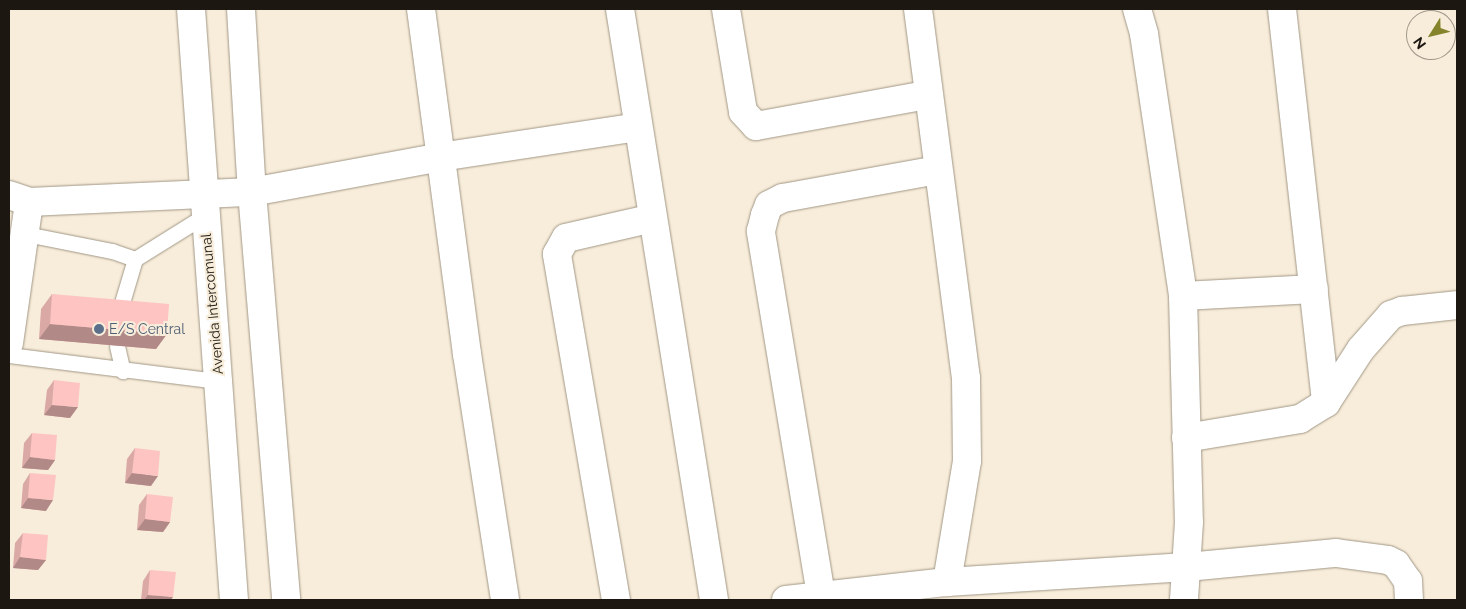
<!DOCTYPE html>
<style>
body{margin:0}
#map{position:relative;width:1466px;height:609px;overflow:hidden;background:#f8edda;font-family:Raleway,sans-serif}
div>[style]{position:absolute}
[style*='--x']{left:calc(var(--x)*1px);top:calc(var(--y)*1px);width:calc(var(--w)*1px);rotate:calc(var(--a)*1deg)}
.roads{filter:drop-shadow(0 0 1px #a19786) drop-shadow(0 0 1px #a19786)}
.service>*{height:15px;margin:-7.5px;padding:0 7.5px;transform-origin:7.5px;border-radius:7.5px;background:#fff}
.minor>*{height:28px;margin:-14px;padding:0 14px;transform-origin:14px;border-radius:14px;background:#fff}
.primary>*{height:28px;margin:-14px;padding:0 14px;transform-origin:14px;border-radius:14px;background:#fff}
.wall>*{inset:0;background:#daa9a6}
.shaded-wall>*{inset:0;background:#b18987}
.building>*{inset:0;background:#fdc4c1}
.dots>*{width:14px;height:14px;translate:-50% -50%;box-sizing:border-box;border:2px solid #f8edda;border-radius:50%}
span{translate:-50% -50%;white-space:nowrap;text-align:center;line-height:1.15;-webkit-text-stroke:4px #f8edda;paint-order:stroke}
.street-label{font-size:14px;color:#1c1811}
.service-label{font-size:14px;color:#4e5e75}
.left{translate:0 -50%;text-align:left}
.frame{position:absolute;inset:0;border:10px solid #1c1811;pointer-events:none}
.north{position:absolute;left:1406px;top:10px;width:50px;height:50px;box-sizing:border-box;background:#f8edda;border:1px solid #a0988a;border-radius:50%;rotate:234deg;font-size:14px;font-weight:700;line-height:20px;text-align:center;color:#1c1811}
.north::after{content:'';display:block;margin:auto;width:18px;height:22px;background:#85842d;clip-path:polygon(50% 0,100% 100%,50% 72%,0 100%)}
</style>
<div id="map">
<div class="roads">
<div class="service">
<i style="--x:26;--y:234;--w:88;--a:11.2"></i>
<i style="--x:112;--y:251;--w:24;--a:19"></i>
<i style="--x:118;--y:316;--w:59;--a:-73.4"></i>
<i style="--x:135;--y:259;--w:81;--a:-31.9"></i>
<i style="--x:117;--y:346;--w:26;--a:77"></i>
<i style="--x:9;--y:355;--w:211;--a:7.1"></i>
</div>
<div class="minor">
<i style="--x:421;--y:9;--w:348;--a:82.4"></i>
<i style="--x:467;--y:354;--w:249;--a:81.2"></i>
<i style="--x:620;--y:9;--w:598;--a:80.96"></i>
<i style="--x:726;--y:9;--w:104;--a:80.6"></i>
<i style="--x:743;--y:112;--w:19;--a:47"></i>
<i style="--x:756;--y:126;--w:174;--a:-10.3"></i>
<i style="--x:918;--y:9;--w:372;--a:82.6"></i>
<i style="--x:966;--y:378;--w:83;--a:89.3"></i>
<i style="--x:967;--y:461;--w:123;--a:99.4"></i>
<i style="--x:1137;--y:9;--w:26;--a:74"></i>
<i style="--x:1144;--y:34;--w:265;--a:81.5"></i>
<i style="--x:1183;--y:296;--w:226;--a:88.5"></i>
<i style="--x:1189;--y:522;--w:78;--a:93.7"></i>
<i style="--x:1282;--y:9;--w:396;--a:83.6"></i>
<i style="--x:9;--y:195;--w:21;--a:19"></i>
<i style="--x:29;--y:202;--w:223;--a:-2.6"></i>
<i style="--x:252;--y:192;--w:191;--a:-10.5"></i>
<i style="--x:440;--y:157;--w:200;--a:-8.6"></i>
<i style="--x:1183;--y:296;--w:131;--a:-3.1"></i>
<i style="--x:9;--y:343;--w:142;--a:-81.9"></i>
<i style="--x:1186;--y:438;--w:116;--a:-9.5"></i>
<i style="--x:1300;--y:419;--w:31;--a:-32"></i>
<i style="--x:1326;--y:403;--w:64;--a:-57.1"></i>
<i style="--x:1361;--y:349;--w:45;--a:-48.6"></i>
<i style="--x:1391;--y:315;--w:12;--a:-20"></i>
<i style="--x:1402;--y:311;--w:55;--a:-6.2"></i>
<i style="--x:821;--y:595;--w:369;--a:-99.4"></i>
<i style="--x:761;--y:231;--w:16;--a:-76"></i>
<i style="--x:765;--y:215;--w:11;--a:-68"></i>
<i style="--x:769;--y:205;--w:16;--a:-27"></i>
<i style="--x:783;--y:198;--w:157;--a:-10.3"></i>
<i style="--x:616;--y:600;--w:351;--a:-99.7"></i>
<i style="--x:557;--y:254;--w:18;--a:-61"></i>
<i style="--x:566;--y:238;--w:89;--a:-12.9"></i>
<i style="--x:786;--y:600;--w:162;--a:-6.4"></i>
<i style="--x:947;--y:582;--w:240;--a:-3.6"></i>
<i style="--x:1187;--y:567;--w:150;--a:-5.4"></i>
<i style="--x:1336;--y:553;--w:52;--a:7.7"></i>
<i style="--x:1388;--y:560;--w:9;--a:27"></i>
<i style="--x:1396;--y:564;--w:21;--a:55"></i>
<i style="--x:1408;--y:581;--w:19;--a:87"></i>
</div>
<div class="primary">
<i style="--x:191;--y:9;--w:593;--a:85.84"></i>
<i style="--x:241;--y:9;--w:183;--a:86.6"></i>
<i style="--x:252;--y:192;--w:409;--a:85.2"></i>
</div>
</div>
<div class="wall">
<i style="clip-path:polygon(52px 294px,167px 334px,156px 349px,39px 339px,41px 309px)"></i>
<i style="clip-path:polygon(54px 380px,70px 418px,44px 415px,47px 390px)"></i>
<i style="clip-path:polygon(32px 433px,55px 460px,48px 470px,22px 468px,24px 443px)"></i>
<i style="clip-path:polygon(135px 448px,151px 486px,125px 483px,127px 459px)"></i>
<i style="clip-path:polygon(30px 473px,46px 511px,21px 508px,23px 484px)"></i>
<i style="clip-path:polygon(147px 494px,170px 522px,163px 532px,137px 530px,139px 505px)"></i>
<i style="clip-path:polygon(23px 533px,46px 560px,38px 570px,13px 568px,15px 543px)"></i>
<i style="clip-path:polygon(150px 570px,171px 600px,141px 600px,143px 581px)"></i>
</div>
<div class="shaded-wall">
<i style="clip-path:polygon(50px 324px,167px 334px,156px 349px,39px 339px)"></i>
<i style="clip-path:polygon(52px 405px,78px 407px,70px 418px,44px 415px)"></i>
<i style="clip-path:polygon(30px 457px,55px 460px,48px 470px,22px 468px)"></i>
<i style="clip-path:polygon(132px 473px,158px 476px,151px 486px,125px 483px)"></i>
<i style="clip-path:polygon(28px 498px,53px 500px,46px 511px,21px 508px)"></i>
<i style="clip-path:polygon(145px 519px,170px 522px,163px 532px,137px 530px)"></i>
<i style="clip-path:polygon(20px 557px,46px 560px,38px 570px,13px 568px)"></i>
<i style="clip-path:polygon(148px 595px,173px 597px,171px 600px,144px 600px)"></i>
</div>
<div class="building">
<i style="clip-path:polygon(52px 294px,169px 304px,167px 334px,50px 324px)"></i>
<i style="clip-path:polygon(54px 380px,80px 383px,78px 407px,52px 405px)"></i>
<i style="clip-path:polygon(32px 433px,57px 435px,55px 460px,30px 457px)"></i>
<i style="clip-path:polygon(135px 448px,160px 451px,158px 476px,132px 473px)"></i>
<i style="clip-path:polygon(30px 473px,56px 475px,53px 500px,28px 498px)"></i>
<i style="clip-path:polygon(147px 494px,173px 497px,170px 522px,145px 519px)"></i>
<i style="clip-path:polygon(23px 533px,48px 535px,46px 560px,20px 557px)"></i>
<i style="clip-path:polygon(150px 570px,176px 572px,173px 597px,148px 595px)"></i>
</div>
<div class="dots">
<i style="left:99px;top:329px;background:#5c6f8a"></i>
</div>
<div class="street-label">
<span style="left:212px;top:304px;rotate:-95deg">Avenida Intercomunal</span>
</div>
<div class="service-label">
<span class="left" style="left:109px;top:329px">E/S Central</span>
</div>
<div class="frame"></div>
<div class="north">N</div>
</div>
